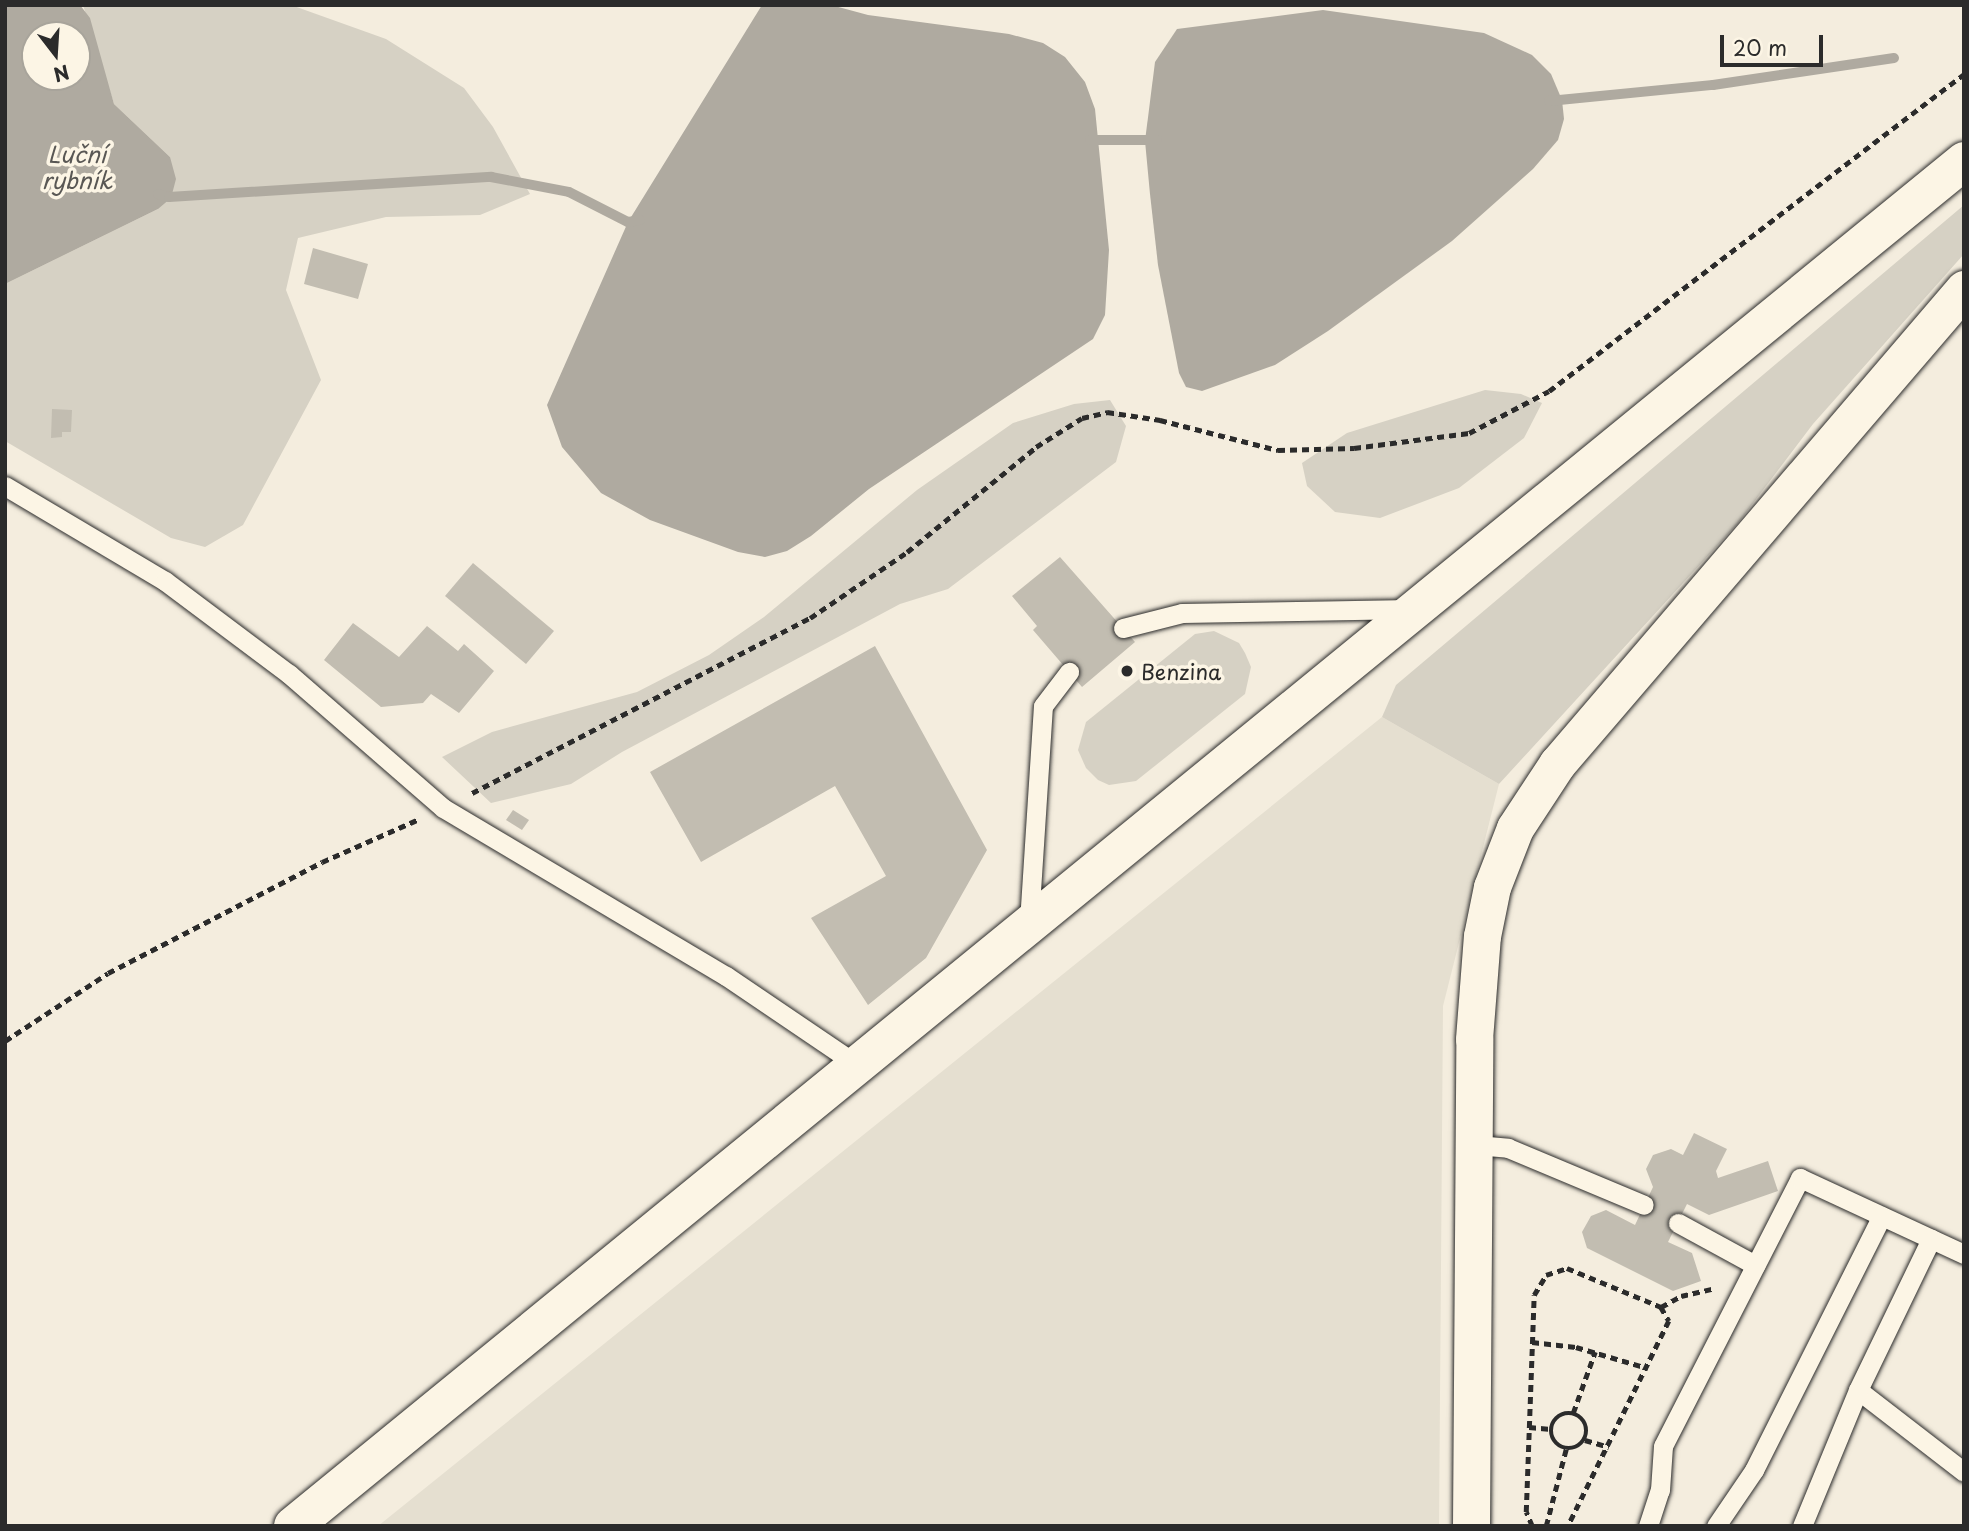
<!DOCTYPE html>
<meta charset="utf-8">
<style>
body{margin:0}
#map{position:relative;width:1969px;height:1531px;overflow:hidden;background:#f4edde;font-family:"Playpen Sans",sans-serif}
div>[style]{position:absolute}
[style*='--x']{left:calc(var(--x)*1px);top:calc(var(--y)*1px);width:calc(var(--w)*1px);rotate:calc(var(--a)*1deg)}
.built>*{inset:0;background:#e5dfd0}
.green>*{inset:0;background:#d6d1c4}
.water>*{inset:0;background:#afaaa0}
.stream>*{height:10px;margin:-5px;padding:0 5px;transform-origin:5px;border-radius:5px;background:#afaaa0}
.building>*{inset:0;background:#c2bdb1}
.path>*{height:4.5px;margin-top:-2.25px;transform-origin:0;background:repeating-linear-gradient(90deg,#2b2b2b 0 7px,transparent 0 12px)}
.path>.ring{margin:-2.25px;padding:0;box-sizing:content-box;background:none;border:4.5px solid #2b2b2b;border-radius:50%}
.roads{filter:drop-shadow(0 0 2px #2b2b2b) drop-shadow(0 0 2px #2b2b2b)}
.lane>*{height:19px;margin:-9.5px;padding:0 9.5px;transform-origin:9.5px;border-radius:9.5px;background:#fcf5e5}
.street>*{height:37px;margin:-18.5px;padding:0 18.5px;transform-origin:18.5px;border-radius:18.5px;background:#fcf5e5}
.secondary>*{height:38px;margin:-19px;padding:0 19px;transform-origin:19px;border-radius:19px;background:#fcf5e5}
.dots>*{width:19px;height:19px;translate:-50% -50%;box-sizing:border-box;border:4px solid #fcf5e5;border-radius:50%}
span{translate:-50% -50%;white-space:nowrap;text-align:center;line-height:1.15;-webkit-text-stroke:7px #fcf5e5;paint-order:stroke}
.poi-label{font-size:21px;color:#2b2b2b}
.left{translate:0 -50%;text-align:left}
.water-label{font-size:23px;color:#595754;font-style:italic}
.frame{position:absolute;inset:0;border:7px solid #2b2b2b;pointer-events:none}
.north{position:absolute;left:21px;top:21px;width:70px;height:70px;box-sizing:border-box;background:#fcf5e5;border:2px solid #a8a49b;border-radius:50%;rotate:163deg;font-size:19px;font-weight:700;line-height:28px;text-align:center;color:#2b2b2b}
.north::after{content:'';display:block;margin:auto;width:24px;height:32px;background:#2b2b2b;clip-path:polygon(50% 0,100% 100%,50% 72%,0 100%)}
.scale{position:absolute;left:1720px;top:35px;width:103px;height:32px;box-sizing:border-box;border:4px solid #2b2b2b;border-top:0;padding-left:9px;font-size:21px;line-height:24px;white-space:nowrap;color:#2b2b2b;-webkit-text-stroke:5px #fcf5e5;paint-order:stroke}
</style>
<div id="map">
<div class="built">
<i style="clip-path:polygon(1382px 717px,1499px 784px,1443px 1006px,1439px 1526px,378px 1526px)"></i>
</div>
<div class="green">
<i style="clip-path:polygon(83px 5px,291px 5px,386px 39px,464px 88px,493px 127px,530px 194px,480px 215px,386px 217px,298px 238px,286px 290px,321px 380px,243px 525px,205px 547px,171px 538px,5px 441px,5px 284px,158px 209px,170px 157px,114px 104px)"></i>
<i style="clip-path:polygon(1964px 205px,1964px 254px,1813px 424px,1738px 523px,1499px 784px,1382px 717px,1396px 685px)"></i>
<i style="clip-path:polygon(1485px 390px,1521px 394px,1542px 403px,1524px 438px,1459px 488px,1380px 518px,1335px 512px,1307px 486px,1302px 463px,1347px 433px)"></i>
<i style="clip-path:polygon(1110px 400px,1126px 426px,1116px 462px,948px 589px,900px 604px,622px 752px,571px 784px,491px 803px,442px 757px,492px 732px,637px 692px,709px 655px,764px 617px,917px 490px,1013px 423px,1074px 404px)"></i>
<i style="clip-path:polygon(1214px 631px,1239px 643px,1245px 653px,1251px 667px,1245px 694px,1136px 781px,1109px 785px,1098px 780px,1086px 768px,1078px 750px,1086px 722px,1195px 634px)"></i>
</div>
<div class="water">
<i style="clip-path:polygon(evenodd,5px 5px,80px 5px,90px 18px,114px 104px,170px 157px,176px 179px,171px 198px,158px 209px,5px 284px,5px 5px,35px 35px,77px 35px,77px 77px,35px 77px,35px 35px)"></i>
<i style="clip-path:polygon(762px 5px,831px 5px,868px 15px,1009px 34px,1043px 43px,1065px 57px,1085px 82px,1095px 109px,1109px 250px,1105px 315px,1093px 339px,869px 489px,811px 536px,787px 551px,765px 557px,738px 552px,650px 520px,601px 493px,562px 447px,547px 405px,628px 222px)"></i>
<i style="clip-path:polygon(1323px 10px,1484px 33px,1532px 55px,1551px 74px,1562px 100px,1564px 119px,1558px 140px,1533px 169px,1452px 241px,1328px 331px,1275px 365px,1202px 391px,1186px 387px,1179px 373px,1158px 265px,1150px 194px,1145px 141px,1155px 62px,1177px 29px)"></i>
</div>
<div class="stream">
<i style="--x:1549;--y:101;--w:165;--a:-5.6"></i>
<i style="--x:1713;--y:85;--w:183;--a:-8.5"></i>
<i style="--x:1090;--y:140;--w:67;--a:0"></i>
<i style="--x:158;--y:194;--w:11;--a:15"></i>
<i style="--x:169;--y:197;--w:323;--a:-3.6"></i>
<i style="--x:491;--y:177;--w:79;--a:10.9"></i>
<i style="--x:569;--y:192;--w:66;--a:27"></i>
<i style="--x:628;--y:222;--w:12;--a:-9"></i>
</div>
<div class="building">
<i style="clip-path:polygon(313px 248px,368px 264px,358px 299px,304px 284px)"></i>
<i style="clip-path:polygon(52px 409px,72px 410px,71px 432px,62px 432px,62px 437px,51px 438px)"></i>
<i style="clip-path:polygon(1060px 557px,1135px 642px,1082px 687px,1033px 630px,1037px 626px,1012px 596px)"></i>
<i style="clip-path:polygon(473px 563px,554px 631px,526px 664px,445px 596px)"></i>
<i style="clip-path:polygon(353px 623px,399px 657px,427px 626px,458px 651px,464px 644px,494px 671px,459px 713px,431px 694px,423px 703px,381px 707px,324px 660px)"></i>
<i style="clip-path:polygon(875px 646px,987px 850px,926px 958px,868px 1005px,811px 918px,886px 876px,835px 786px,701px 862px,650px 772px)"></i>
<i style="clip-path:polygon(513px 810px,529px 820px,522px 830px,506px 820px)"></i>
<i style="clip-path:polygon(1694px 1133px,1727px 1149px,1716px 1171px,1718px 1178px,1768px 1161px,1778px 1191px,1709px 1215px,1687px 1204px,1668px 1242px,1692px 1253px,1701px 1281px,1673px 1291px,1587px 1248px,1582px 1232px,1591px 1216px,1606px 1210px,1635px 1225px,1653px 1187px,1646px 1169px,1653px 1155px,1671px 1149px,1683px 1155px)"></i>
</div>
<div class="path">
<i style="--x:472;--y:793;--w:381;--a:-27.4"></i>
<i style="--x:810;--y:618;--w:117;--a:-34.2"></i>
<i style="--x:907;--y:552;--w:166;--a:-39.1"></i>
<i style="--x:1036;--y:447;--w:54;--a:-32.2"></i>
<i style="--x:1082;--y:418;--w:26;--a:-13"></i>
<i style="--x:1107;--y:412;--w:54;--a:8.6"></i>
<i style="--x:1160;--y:420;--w:122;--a:14.3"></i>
<i style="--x:1278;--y:450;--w:76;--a:-1.5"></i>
<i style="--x:1354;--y:448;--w:116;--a:-7.4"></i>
<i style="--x:1469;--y:433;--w:90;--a:-27.7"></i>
<i style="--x:1549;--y:391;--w:522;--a:-37.37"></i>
<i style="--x:5;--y:1041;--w:123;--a:-33.4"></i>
<i style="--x:108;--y:973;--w:241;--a:-27.4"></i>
<i style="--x:322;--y:862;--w:104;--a:-23.9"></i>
<i style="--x:1661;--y:1307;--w:23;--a:-29"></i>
<i style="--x:1681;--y:1296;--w:35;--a:-13"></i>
<i style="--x:1532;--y:1342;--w:44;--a:6.5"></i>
<i style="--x:1576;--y:1347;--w:75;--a:16.3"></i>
<i style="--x:1573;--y:1413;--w:65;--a:-70.2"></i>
<i class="ring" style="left:1551px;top:1413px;width:31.5px;height:31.5px"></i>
<i style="--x:1529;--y:1427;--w:22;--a:5"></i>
<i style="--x:1585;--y:1440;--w:25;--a:16"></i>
<i style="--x:1532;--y:1526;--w:15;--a:-113"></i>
<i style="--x:1526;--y:1512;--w:217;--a:-87.9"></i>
<i style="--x:1534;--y:1295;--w:23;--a:-59"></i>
<i style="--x:1546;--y:1275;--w:22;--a:-18"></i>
<i style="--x:1567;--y:1268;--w:102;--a:22.5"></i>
<i style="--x:1661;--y:1307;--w:16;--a:60"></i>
<i style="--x:1669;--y:1321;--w:229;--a:116.2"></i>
<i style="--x:1546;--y:1526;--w:80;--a:-75.4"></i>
</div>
<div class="roads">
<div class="lane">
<i style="--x:5;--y:486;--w:186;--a:30.7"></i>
<i style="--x:165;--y:581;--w:155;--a:36.9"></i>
<i style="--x:289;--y:674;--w:204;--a:41"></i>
<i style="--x:443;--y:808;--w:329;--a:30.7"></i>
<i style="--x:726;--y:976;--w:157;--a:34.1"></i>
<i style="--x:1123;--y:628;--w:61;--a:-14.3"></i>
<i style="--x:1182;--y:613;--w:230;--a:-1"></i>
<i style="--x:1029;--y:922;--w:216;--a:-86.3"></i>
<i style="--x:1043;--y:706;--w:43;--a:-52.6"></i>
<i style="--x:1476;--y:1145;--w:32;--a:5"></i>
<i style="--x:1508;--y:1148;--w:147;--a:22.7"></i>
<i style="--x:1678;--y:1223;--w:88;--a:28.6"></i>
<i style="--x:1858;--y:1390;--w:134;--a:37.7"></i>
<i style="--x:1648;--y:1526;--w:38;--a:-72"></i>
<i style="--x:1660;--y:1490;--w:44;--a:-86.1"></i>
<i style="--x:1663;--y:1446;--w:301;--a:-62.9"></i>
<i style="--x:1800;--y:1178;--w:181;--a:24.9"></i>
<i style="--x:1716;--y:1526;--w:68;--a:-55.8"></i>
<i style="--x:1754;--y:1470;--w:284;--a:-63.3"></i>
<i style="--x:1802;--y:1526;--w:147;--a:-67.6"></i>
<i style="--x:1858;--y:1390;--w:168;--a:-64.2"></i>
</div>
<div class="street">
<i style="--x:1471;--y:1526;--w:487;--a:-89.6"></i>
<i style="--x:1474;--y:1039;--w:103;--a:-85.6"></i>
<i style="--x:1482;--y:936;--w:50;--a:-78.5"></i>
<i style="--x:1492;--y:887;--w:63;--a:-68.7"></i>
<i style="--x:1515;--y:828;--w:77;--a:-56.7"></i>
<i style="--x:1557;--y:764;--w:626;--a:-49.41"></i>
</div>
<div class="secondary">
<i style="--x:293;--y:1526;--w:2158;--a:-39.24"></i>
</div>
</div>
<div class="dots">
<i style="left:1127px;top:671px;background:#2b2b2b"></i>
</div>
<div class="poi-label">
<span class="left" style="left:1141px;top:671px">Benzina</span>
</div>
<div class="water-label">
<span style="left:77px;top:167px">Luční<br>rybník</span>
</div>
<div class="frame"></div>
<div class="north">N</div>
<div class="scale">20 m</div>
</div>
